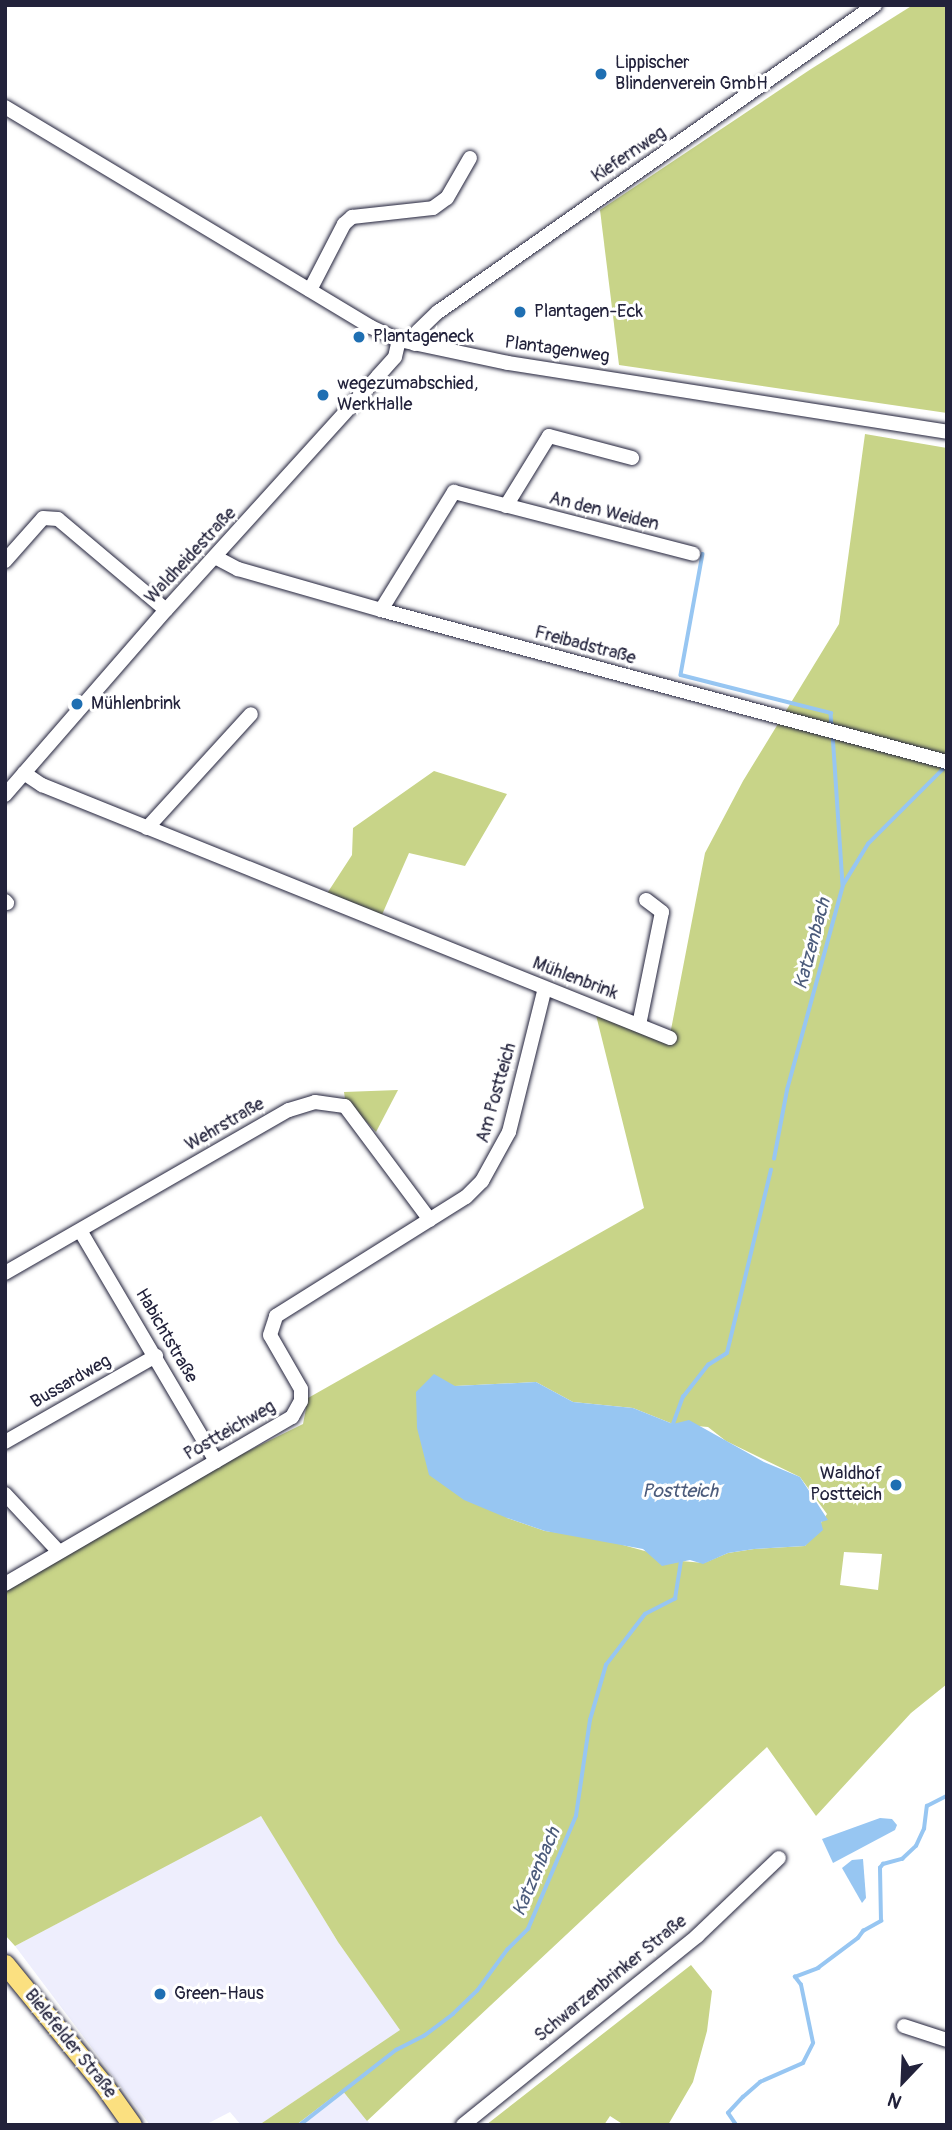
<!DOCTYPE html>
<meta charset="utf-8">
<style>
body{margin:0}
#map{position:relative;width:952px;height:2130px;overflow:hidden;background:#fff;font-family:Pangolin,sans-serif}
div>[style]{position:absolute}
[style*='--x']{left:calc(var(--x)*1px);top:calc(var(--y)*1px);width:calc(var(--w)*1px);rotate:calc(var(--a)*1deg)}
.built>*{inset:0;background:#eeeefd}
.green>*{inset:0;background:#c8d488}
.water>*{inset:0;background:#97c6f2}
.stream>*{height:3.5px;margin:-1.75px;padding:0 1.75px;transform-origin:1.75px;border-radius:1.75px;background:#97c6f2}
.roads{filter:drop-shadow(0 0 2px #22223b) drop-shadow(0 0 2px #22223b)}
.minor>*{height:14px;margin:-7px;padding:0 7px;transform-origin:7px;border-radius:7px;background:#fff}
.major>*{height:19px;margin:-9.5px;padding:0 9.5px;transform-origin:9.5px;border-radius:9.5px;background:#fbe080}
.dots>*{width:19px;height:19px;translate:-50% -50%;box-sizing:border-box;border:4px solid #fff;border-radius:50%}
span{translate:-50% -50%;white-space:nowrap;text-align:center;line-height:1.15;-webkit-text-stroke:6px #fff;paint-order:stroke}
.poi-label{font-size:18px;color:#22223b}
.left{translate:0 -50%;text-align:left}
.right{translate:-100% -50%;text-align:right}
.street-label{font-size:18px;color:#22223b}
.water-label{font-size:19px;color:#4b5b7b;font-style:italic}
.frame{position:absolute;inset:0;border:7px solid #22223b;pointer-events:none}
.north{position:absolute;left:868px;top:2046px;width:70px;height:70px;-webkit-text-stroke:5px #fff;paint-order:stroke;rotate:203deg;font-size:19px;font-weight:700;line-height:28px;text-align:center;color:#22223b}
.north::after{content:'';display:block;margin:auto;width:24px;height:32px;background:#22223b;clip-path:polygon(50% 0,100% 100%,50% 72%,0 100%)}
</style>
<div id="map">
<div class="built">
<i style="clip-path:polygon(261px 1815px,338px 1942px,401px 2030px,259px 2125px,241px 2125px,230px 2112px,205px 2125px,150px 2125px,15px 1946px)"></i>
<i style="clip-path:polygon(342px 2089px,371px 2125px,296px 2125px)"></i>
</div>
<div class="green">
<i style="clip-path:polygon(913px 5px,947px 5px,947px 413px,619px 365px,600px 210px,811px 69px)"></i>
<i style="clip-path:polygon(evenodd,865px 434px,947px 448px,947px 1684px,911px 1713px,816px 1816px,767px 1747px,367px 2121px,342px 2090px,296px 2125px,259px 2125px,400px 2030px,338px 1942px,261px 1816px,15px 1946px,5px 1935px,5px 1591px,240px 1455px,303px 1424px,308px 1398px,644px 1208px,596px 1015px,669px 1040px,705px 853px,743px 781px,839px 624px,865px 434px,536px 1382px,573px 1402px,633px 1408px,673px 1424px,708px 1427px,726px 1441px,800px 1477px,827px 1514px,805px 1546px,754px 1549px,728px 1553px,704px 1563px,681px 1561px,594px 1537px,545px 1531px,507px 1518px,455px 1386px,536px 1382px,865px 434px,844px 1552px,882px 1554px,878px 1590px,840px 1585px,844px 1552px)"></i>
<i style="clip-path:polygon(434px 771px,507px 794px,465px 866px,409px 853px,381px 917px,326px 895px,352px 855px,353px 828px)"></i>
<i style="clip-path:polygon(398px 1090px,376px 1132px,345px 1099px,344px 1092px)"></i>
<i style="clip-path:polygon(691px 1965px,712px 1991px,707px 2031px,693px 2082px,668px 2125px,624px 2125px,610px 2116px,604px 2125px,486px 2125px)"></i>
</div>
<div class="water">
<i style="clip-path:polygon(434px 1374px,455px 1386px,536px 1382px,573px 1402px,633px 1408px,673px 1424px,689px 1420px,764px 1462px,800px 1477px,828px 1520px,821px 1522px,823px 1530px,805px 1546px,754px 1549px,728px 1553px,703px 1564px,690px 1560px,662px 1566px,643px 1549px,545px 1531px,507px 1518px,464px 1500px,429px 1475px,417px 1428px,416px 1392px)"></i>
<i style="clip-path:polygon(880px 1818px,892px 1819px,897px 1825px,895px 1830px,833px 1863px,822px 1839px)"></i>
<i style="clip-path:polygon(863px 1859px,866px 1898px,862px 1903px,842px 1868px,852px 1860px)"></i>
</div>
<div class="stream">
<i style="--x:703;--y:554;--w:123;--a:100.3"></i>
<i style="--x:681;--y:675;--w:155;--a:14.2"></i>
<i style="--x:831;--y:713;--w:14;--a:86"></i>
<i style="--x:833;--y:734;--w:151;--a:86.2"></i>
<i style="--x:774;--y:1159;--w:70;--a:-79.3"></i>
<i style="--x:787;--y:1090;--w:213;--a:-74.7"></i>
<i style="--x:843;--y:885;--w:48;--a:-58.6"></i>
<i style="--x:868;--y:844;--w:105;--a:-45"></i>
<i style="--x:673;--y:1424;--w:29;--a:-70"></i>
<i style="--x:683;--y:1397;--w:41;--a:-52"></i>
<i style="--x:708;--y:1365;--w:22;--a:-32"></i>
<i style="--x:727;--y:1353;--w:188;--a:-76.5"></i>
<i style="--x:300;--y:2125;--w:122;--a:-38"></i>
<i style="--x:396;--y:2050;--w:31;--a:-27"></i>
<i style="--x:424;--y:2036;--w:36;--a:-37"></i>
<i style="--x:453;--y:2014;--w:33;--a:-44"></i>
<i style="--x:477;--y:1991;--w:51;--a:-53.8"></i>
<i style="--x:507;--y:1950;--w:30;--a:-45"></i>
<i style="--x:528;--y:1929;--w:123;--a:-67"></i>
<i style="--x:576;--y:1816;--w:97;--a:-81.7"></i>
<i style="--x:590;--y:1720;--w:57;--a:-73.8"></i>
<i style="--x:606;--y:1665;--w:64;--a:-52.6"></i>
<i style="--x:645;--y:1614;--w:34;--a:-27"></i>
<i style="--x:675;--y:1599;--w:38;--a:-81"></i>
<i style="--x:736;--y:2125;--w:14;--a:-124"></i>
<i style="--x:728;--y:2113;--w:22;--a:-47"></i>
<i style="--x:743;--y:2097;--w:23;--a:-41"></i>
<i style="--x:760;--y:2082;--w:47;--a:-23.8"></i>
<i style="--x:803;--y:2063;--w:22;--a:-63"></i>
<i style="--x:813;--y:2043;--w:59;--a:-101.7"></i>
<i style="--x:801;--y:1985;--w:10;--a:-127"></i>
<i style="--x:795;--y:1977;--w:25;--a:-21"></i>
<i style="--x:818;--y:1968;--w:50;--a:-36.9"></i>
<i style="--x:858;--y:1938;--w:9;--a:-54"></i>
<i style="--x:863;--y:1931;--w:21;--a:-29"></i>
<i style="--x:881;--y:1921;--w:53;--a:-91.1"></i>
<i style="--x:880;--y:1868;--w:5;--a:-53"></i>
<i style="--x:883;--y:1864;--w:20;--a:-15"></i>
<i style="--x:902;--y:1859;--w:19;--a:-43"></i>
<i style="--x:916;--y:1846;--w:19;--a:-65"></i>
<i style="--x:924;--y:1829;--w:23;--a:-83"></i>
<i style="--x:927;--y:1806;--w:22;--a:-27"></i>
</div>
<div class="roads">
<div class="minor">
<i style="--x:5;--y:107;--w:427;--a:31"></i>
<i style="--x:371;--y:327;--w:31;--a:25"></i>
<i style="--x:399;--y:340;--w:111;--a:11.9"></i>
<i style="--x:508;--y:363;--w:444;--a:8.9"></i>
<i style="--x:310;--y:290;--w:74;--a:-62.7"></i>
<i style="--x:344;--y:224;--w:11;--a:-41"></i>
<i style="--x:352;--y:217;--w:81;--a:-6.3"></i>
<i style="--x:433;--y:208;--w:17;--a:-36"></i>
<i style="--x:447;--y:198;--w:46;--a:-60.1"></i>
<i style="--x:415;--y:344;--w:13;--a:-77"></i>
<i style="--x:418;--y:331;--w:28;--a:-44"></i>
<i style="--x:438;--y:312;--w:534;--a:-35.09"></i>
<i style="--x:506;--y:506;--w:82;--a:-58.4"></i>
<i style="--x:549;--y:436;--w:86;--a:14.8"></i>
<i style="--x:217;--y:558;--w:24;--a:28"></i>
<i style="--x:238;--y:569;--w:149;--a:16"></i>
<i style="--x:381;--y:610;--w:586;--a:15.03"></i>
<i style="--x:5;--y:561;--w:57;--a:-48.5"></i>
<i style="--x:43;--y:518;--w:15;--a:4"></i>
<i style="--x:58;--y:519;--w:141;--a:40.1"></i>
<i style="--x:381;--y:610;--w:139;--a:-58.3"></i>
<i style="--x:454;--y:492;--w:247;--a:14.5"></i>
<i style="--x:24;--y:773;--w:22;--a:34"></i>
<i style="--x:42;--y:785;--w:677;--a:21.94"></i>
<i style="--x:5;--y:795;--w:245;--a:-49"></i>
<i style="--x:166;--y:610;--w:316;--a:-47.8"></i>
<i style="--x:378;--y:376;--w:25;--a:-48"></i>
<i style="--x:395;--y:357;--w:17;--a:-77"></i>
<i style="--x:147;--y:828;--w:154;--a:-47.6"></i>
<i style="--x:5;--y:901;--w:3;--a:45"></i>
<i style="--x:639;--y:1025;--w:115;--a:-78.5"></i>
<i style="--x:662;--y:912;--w:20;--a:-143"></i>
<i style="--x:81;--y:1232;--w:266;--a:59.5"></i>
<i style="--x:5;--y:1273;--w:327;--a:-29.9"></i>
<i style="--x:289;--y:1110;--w:27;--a:-17"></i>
<i style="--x:315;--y:1102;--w:30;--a:8"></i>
<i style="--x:345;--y:1106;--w:142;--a:53.3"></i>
<i style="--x:5;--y:1442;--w:174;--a:-29.7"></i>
<i style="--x:5;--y:1494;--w:79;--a:47"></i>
<i style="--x:5;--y:1584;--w:332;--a:-30.2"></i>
<i style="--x:292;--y:1417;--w:18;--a:-61"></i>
<i style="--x:301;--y:1401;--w:12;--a:-90"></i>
<i style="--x:301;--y:1389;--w:62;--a:-119.9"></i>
<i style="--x:270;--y:1335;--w:20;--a:-72"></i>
<i style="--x:276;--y:1316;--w:224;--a:-32.1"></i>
<i style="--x:466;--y:1197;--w:23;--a:-45"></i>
<i style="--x:482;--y:1181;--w:56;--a:-61.1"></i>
<i style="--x:509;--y:1132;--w:148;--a:-76"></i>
<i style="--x:904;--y:2026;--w:45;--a:18"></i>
<i style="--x:463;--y:2125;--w:301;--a:-38.9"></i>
<i style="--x:697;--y:1936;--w:113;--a:-43.6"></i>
</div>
<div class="major">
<i style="--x:5;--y:1964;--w:155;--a:50.8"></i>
<i style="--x:103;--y:2084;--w:50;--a:54.7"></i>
</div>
</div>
<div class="dots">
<i style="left:601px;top:74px;background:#1f6fb2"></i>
<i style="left:520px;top:312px;background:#1f6fb2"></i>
<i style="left:359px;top:337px;background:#1f6fb2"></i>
<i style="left:323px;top:395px;background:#1f6fb2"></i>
<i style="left:77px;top:704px;background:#1f6fb2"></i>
<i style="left:896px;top:1485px;background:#1f6fb2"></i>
<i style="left:160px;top:1994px;background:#1f6fb2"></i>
</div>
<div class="poi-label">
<span class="left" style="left:615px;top:74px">Lippischer<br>Blindenverein GmbH</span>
<span class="left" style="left:534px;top:312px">Plantagen-Eck</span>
<span class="left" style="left:373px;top:337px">Plantageneck</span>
<span class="left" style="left:337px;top:395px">wegezumabschied,<br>WerkHalle</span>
<span class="left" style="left:91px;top:704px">Mühlenbrink</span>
<span class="right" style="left:882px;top:1485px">Waldhof<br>Postteich</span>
<span class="left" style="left:174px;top:1994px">Green-Haus</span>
</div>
<div class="street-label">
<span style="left:629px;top:155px;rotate:-34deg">Kiefernweg</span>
<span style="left:557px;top:350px;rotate:8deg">Plantagenweg</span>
<span style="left:604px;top:512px;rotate:14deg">An den Weiden</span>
<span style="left:191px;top:556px;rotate:-47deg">Waldheidestraße</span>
<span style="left:585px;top:646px;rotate:15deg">Freibadstraße</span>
<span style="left:575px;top:979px;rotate:21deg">Mühlenbrink</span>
<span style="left:497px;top:1093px;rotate:-74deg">Am Postteich</span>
<span style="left:225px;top:1125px;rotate:-30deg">Wehrstraße</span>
<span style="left:166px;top:1336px;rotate:60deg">Habichtstraße</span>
<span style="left:71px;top:1382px;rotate:-30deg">Bussardweg</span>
<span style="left:230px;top:1431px;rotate:-30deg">Postteichweg</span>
<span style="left:611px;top:1979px;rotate:-39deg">Schwarzenbrinker Straße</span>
<span style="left:70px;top:2044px;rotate:51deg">Bielefelder Straße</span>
</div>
<div class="water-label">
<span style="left:813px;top:944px;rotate:-75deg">Katzenbach</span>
<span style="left:680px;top:1492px">Postteich</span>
<span style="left:537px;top:1872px;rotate:-67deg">Katzenbach</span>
</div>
<div class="frame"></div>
<div class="north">N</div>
</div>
